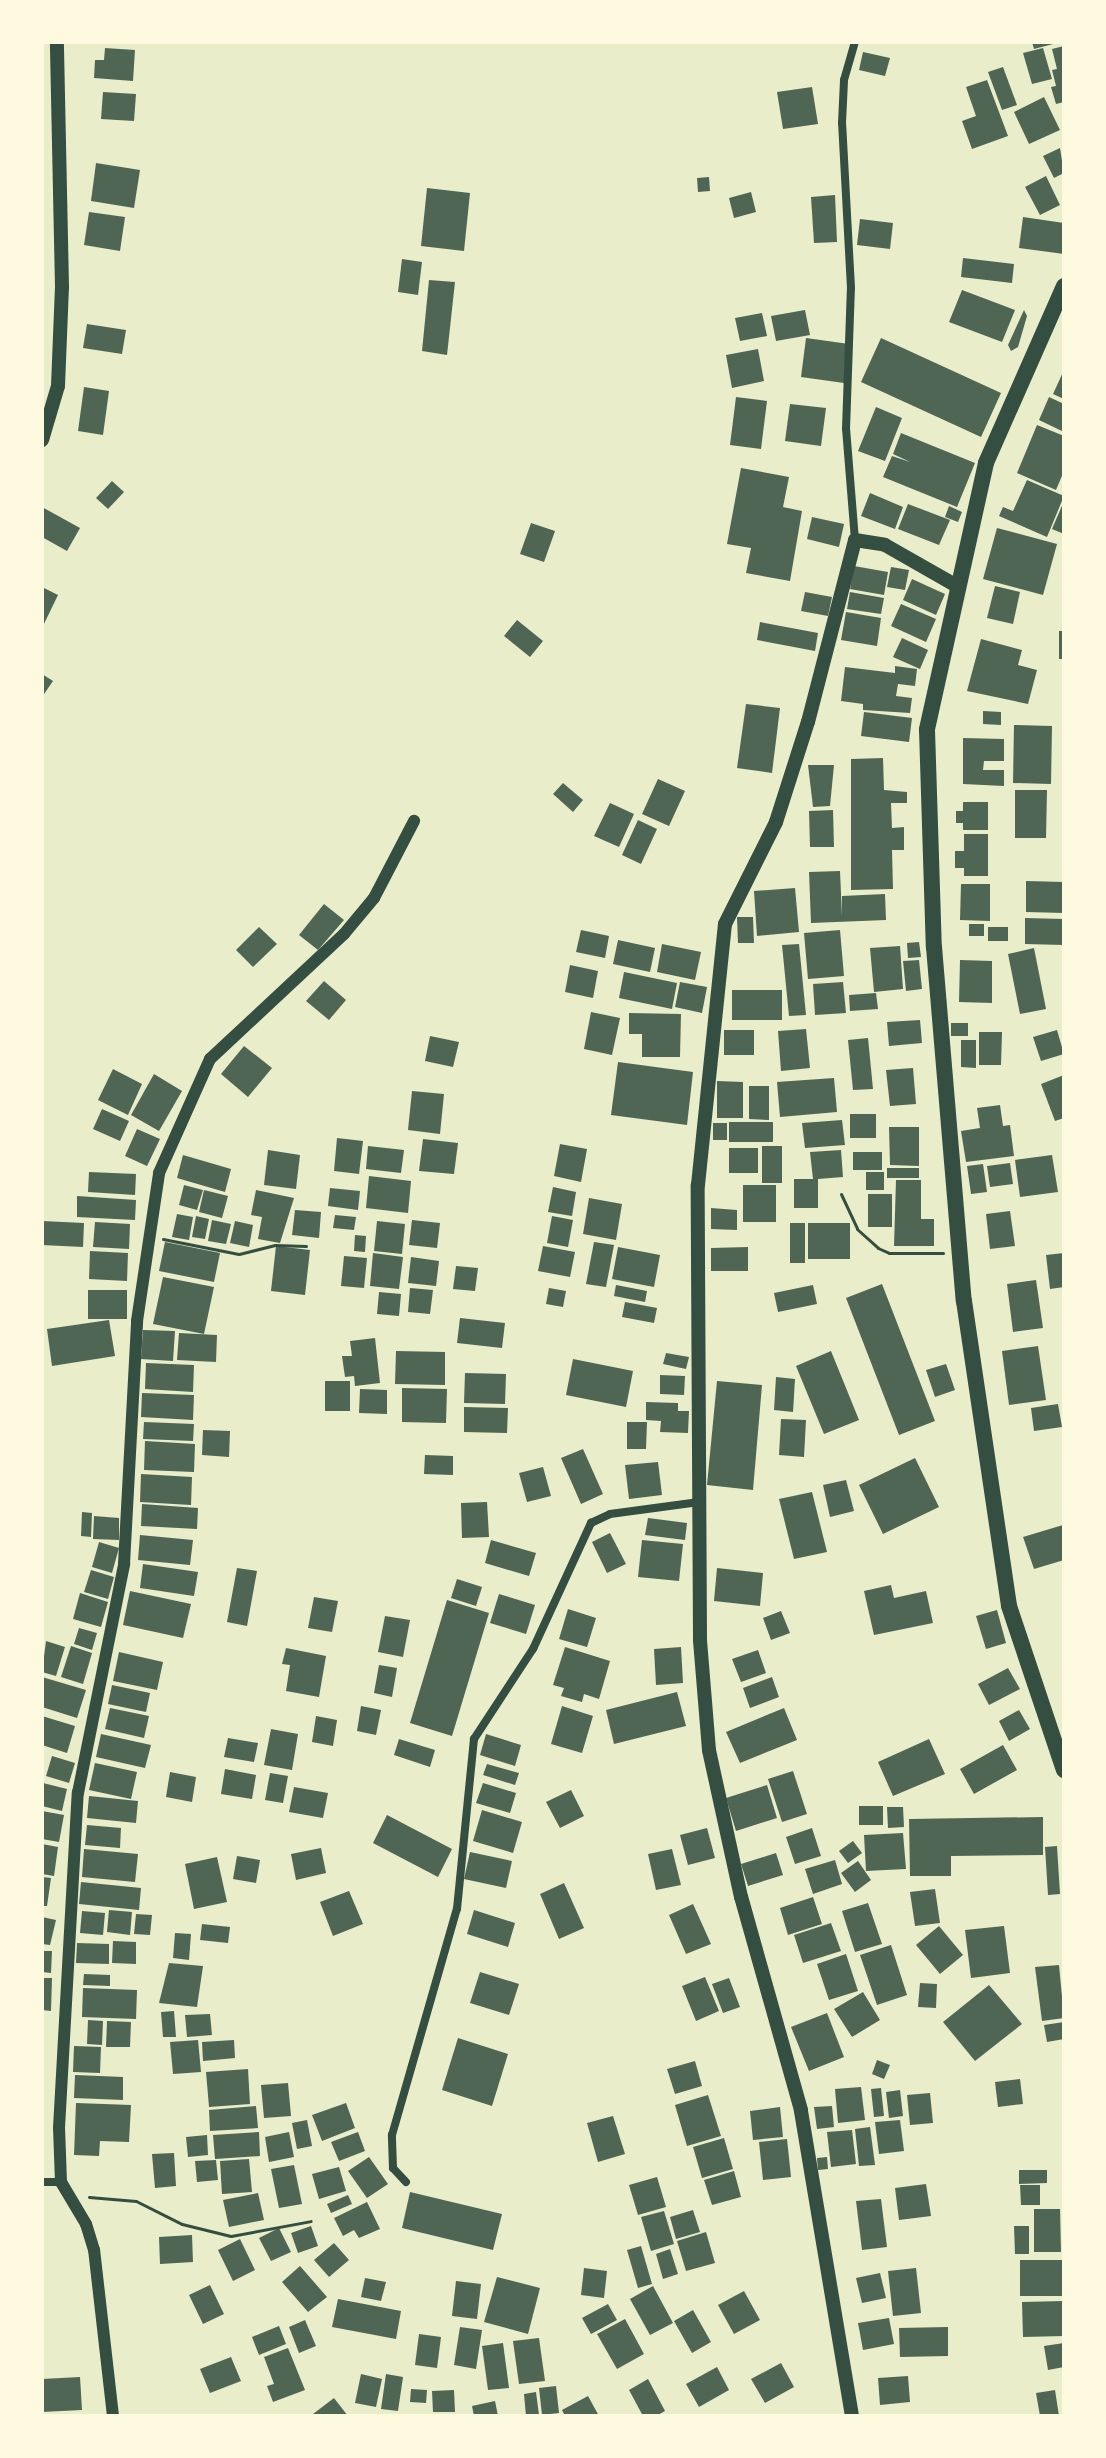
<!DOCTYPE html>
<style>
body{margin:0}
#map{position:relative;width:1106px;height:2458px;overflow:hidden;background:#e9edc9;font-family:"Varela Round",sans-serif}
div>[style]{position:absolute}
[style*='--x']{left:calc(var(--x)*1px);top:calc(var(--y)*1px);width:calc(var(--w)*1px);rotate:calc(var(--a)*1deg)}
.building>*{inset:0;background:#4f6655}
.path>*{height:3px;margin:-1.5px;padding:0 1.5px;transform-origin:1.5px;border-radius:1.5px;background:#344e41}
.minor>*{height:8px;margin:-4px;padding:0 4px;transform-origin:4px;border-radius:4px;background:#344e41}
.tertiary>*{height:12px;margin:-6px;padding:0 6px;transform-origin:6px;border-radius:6px;background:#344e41}
.secondary>*{height:14px;margin:-7px;padding:0 7px;transform-origin:7px;border-radius:7px;background:#344e41}
.primary>*{height:16px;margin:-8px;padding:0 8px;transform-origin:8px;border-radius:8px;background:#344e41}
span{translate:-50% -50%;white-space:nowrap;text-align:center;line-height:1.15;-webkit-text-stroke:6px #fefae0;paint-order:stroke}
.frame{position:absolute;inset:0;border:44px solid #fefae0;pointer-events:none}
</style>
<div id="map">
<div class="building">
<i style="clip-path:polygon(1032px 42px,1057px 42px,1057px 43px,1034px 49px)"></i>
<i style="clip-path:polygon(1064px 46px,1064px 102px,1056px 104px,1051px 87px,1056px 86px,1052px 70px,1057px 69px,1052px 49px)"></i>
<i style="clip-path:polygon(105px 48px,135px 50px,133px 81px,94px 78px,95px 60px,104px 60px)"></i>
<i style="clip-path:polygon(1043px 48px,1052px 79px,1032px 84px,1023px 53px)"></i>
<i style="clip-path:polygon(863px 52px,890px 58px,885px 76px,859px 70px)"></i>
<i style="clip-path:polygon(1003px 67px,1017px 105px,1002px 110px,988px 72px)"></i>
<i style="clip-path:polygon(987px 80px,1008px 136px,972px 149px,962px 121px,976px 116px,966px 87px)"></i>
<i style="clip-path:polygon(812px 87px,818px 124px,783px 129px,777px 92px)"></i>
<i style="clip-path:polygon(103px 92px,136px 94px,134px 121px,101px 119px)"></i>
<i style="clip-path:polygon(1044px 97px,1060px 130px,1029px 144px,1014px 112px)"></i>
<i style="clip-path:polygon(1060px 148px,1064px 173px,1054px 178px,1043px 156px)"></i>
<i style="clip-path:polygon(96px 163px,140px 170px,134px 208px,91px 201px)"></i>
<i style="clip-path:polygon(1046px 176px,1060px 205px,1040px 215px,1025px 187px)"></i>
<i style="clip-path:polygon(709px 177px,710px 191px,698px 192px,697px 178px)"></i>
<i style="clip-path:polygon(427px 188px,470px 193px,464px 251px,421px 246px)"></i>
<i style="clip-path:polygon(751px 192px,756px 212px,734px 218px,729px 198px)"></i>
<i style="clip-path:polygon(835px 195px,837px 242px,814px 243px,811px 197px)"></i>
<i style="clip-path:polygon(89px 212px,125px 217px,120px 251px,84px 245px)"></i>
<i style="clip-path:polygon(1023px 217px,1064px 223px,1064px 254px,1019px 248px)"></i>
<i style="clip-path:polygon(860px 219px,893px 223px,890px 249px,857px 245px)"></i>
<i style="clip-path:polygon(963px 258px,1014px 264px,1012px 283px,961px 277px)"></i>
<i style="clip-path:polygon(402px 259px,422px 262px,418px 295px,398px 292px)"></i>
<i style="clip-path:polygon(429px 280px,455px 282px,447px 355px,422px 351px)"></i>
<i style="clip-path:polygon(962px 290px,1015px 310px,1002px 342px,949px 322px)"></i>
<i style="clip-path:polygon(805px 310px,810px 335px,776px 341px,771px 316px)"></i>
<i style="clip-path:polygon(1024px 310px,1027px 316px,1018px 347px,1011px 351px,1008px 345px)"></i>
<i style="clip-path:polygon(762px 313px,767px 336px,740px 341px,735px 318px)"></i>
<i style="clip-path:polygon(87px 324px,126px 330px,122px 354px,83px 348px)"></i>
<i style="clip-path:polygon(806px 338px,849px 344px,844px 383px,801px 377px)"></i>
<i style="clip-path:polygon(881px 338px,1001px 393px,981px 437px,861px 382px)"></i>
<i style="clip-path:polygon(758px 349px,764px 381px,732px 388px,726px 355px)"></i>
<i style="clip-path:polygon(1064px 370px,1064px 399px,1053px 394px)"></i>
<i style="clip-path:polygon(84px 387px,109px 391px,103px 435px,78px 431px)"></i>
<i style="clip-path:polygon(736px 397px,767px 401px,761px 449px,730px 445px)"></i>
<i style="clip-path:polygon(1049px 397px,1064px 404px,1064px 432px,1039px 420px)"></i>
<i style="clip-path:polygon(790px 404px,826px 408px,821px 446px,785px 441px)"></i>
<i style="clip-path:polygon(876px 407px,902px 418px,885px 461px,858px 451px)"></i>
<i style="clip-path:polygon(1037px 425px,1064px 436px,1064px 471px,1056px 490px,1017px 473px)"></i>
<i style="clip-path:polygon(901px 433px,975px 463px,957px 507px,883px 477px,892px 456px,910px 462px,893px 454px)"></i>
<i style="clip-path:polygon(741px 468px,789px 477px,783px 507px,802px 511px,790px 581px,746px 573px,751px 548px,727px 544px)"></i>
<i style="clip-path:polygon(1027px 480px,1064px 496px,1047px 537px,999px 516px,1003px 507px,1013px 511px)"></i>
<i style="clip-path:polygon(112px 481px,124px 492px,108px 509px,96px 498px)"></i>
<i style="clip-path:polygon(870px 493px,903px 507px,895px 529px,861px 516px)"></i>
<i style="clip-path:polygon(1064px 501px,1064px 534px,1052px 529px)"></i>
<i style="clip-path:polygon(908px 504px,950px 520px,939px 545px,898px 529px)"></i>
<i style="clip-path:polygon(949px 506px,962px 512px,958px 522px,945px 517px)"></i>
<i style="clip-path:polygon(42px 507px,80px 528px,67px 551px,42px 537px)"></i>
<i style="clip-path:polygon(812px 517px,844px 524px,839px 547px,807px 539px)"></i>
<i style="clip-path:polygon(531px 523px,555px 531px,544px 562px,520px 554px)"></i>
<i style="clip-path:polygon(997px 528px,1057px 544px,1043px 595px,983px 579px)"></i>
<i style="clip-path:polygon(854px 566px,888px 572px,884px 595px,850px 589px)"></i>
<i style="clip-path:polygon(891px 567px,909px 570px,905px 590px,887px 587px)"></i>
<i style="clip-path:polygon(912px 579px,945px 594px,936px 615px,903px 600px)"></i>
<i style="clip-path:polygon(995px 586px,1020px 592px,1013px 624px,987px 618px)"></i>
<i style="clip-path:polygon(42px 587px,58px 595px,42px 628px)"></i>
<i style="clip-path:polygon(805px 592px,832px 597px,828px 616px,801px 611px)"></i>
<i style="clip-path:polygon(850px 592px,884px 598px,881px 614px,847px 609px)"></i>
<i style="clip-path:polygon(901px 604px,936px 619px,926px 642px,891px 626px)"></i>
<i style="clip-path:polygon(846px 612px,881px 618px,877px 646px,841px 640px)"></i>
<i style="clip-path:polygon(517px 620px,543px 641px,530px 657px,504px 636px)"></i>
<i style="clip-path:polygon(760px 622px,818px 633px,815px 651px,757px 640px)"></i>
<i style="clip-path:polygon(1059px 631px,1064px 631px,1064px 659px,1059px 659px)"></i>
<i style="clip-path:polygon(902px 638px,928px 650px,920px 669px,893px 657px)"></i>
<i style="clip-path:polygon(981px 639px,1022px 650px,1018px 665px,1037px 670px,1028px 704px,967px 691px)"></i>
<i style="clip-path:polygon(895px 666px,917px 669px,915px 686px,898px 684px,896px 696px,912px 698px,910px 713px,863px 710px,863px 704px,841px 701px,845px 667px,895px 673px)"></i>
<i style="clip-path:polygon(42px 674px,53px 681px,42px 697px)"></i>
<i style="clip-path:polygon(746px 704px,780px 708px,772px 773px,737px 768px)"></i>
<i style="clip-path:polygon(983px 711px,1001px 712px,1001px 725px,983px 724px)"></i>
<i style="clip-path:polygon(864px 712px,912px 718px,909px 742px,861px 736px)"></i>
<i style="clip-path:polygon(1014px 725px,1052px 726px,1051px 784px,1013px 783px)"></i>
<i style="clip-path:polygon(963px 738px,1004px 739px,1004px 761px,984px 761px,983px 770px,1004px 770px,1004px 786px,963px 784px)"></i>
<i style="clip-path:polygon(883px 758px,884px 790px,907px 792px,907px 803px,891px 803px,892px 828px,904px 827px,904px 850px,892px 850px,893px 889px,851px 890px,851px 759px)"></i>
<i style="clip-path:polygon(808px 765px,834px 765px,830px 806px,813px 807px)"></i>
<i style="clip-path:polygon(658px 779px,685px 791px,669px 826px,642px 814px)"></i>
<i style="clip-path:polygon(563px 783px,583px 800px,573px 812px,553px 794px)"></i>
<i style="clip-path:polygon(1015px 790px,1047px 790px,1046px 838px,1015px 838px)"></i>
<i style="clip-path:polygon(963px 802px,988px 802px,988px 830px,963px 830px,963px 823px,956px 823px,956px 811px,963px 811px)"></i>
<i style="clip-path:polygon(610px 803px,634px 814px,619px 847px,594px 836px)"></i>
<i style="clip-path:polygon(833px 810px,834px 847px,810px 847px,809px 811px)"></i>
<i style="clip-path:polygon(638px 820px,657px 829px,641px 864px,622px 855px)"></i>
<i style="clip-path:polygon(964px 834px,988px 834px,988px 876px,964px 876px,964px 868px,955px 868px,955px 851px,964px 851px)"></i>
<i style="clip-path:polygon(840px 871px,842px 916px,842px 896px,885px 894px,886px 920px,811px 923px,809px 872px)"></i>
<i style="clip-path:polygon(1026px 881px,1064px 882px,1064px 913px,1026px 912px)"></i>
<i style="clip-path:polygon(961px 884px,990px 884px,990px 921px,960px 920px)"></i>
<i style="clip-path:polygon(795px 888px,799px 932px,757px 936px,754px 891px)"></i>
<i style="clip-path:polygon(324px 904px,344px 920px,318px 950px,299px 935px)"></i>
<i style="clip-path:polygon(737px 917px,753px 917px,754px 943px,738px 943px)"></i>
<i style="clip-path:polygon(1025px 918px,1064px 919px,1064px 945px,1025px 944px)"></i>
<i style="clip-path:polygon(969px 924px,984px 924px,984px 936px,969px 936px)"></i>
<i style="clip-path:polygon(259px 927px,277px 944px,253px 967px,236px 950px)"></i>
<i style="clip-path:polygon(988px 927px,1008px 927px,1008px 941px,988px 941px)"></i>
<i style="clip-path:polygon(581px 930px,609px 936px,605px 958px,576px 952px)"></i>
<i style="clip-path:polygon(840px 930px,844px 976px,808px 979px,804px 933px)"></i>
<i style="clip-path:polygon(618px 940px,655px 948px,650px 972px,613px 964px)"></i>
<i style="clip-path:polygon(919px 942px,921px 957px,908px 958px,907px 943px)"></i>
<i style="clip-path:polygon(662px 944px,701px 952px,695px 980px,657px 972px)"></i>
<i style="clip-path:polygon(799px 944px,806px 1015px,789px 1016px,782px 945px)"></i>
<i style="clip-path:polygon(900px 946px,903px 989px,874px 992px,870px 948px)"></i>
<i style="clip-path:polygon(1034px 948px,1046px 1009px,1020px 1014px,1008px 954px)"></i>
<i style="clip-path:polygon(919px 960px,922px 989px,906px 991px,903px 961px)"></i>
<i style="clip-path:polygon(960px 960px,992px 961px,992px 1003px,959px 1002px)"></i>
<i style="clip-path:polygon(570px 965px,598px 971px,593px 998px,565px 992px)"></i>
<i style="clip-path:polygon(624px 972px,677px 983px,672px 1009px,619px 998px)"></i>
<i style="clip-path:polygon(324px 981px,346px 1000px,329px 1020px,306px 1001px)"></i>
<i style="clip-path:polygon(680px 982px,707px 987px,702px 1013px,675px 1007px)"></i>
<i style="clip-path:polygon(843px 982px,846px 1013px,815px 1015px,813px 984px)"></i>
<i style="clip-path:polygon(732px 990px,782px 990px,782px 1020px,732px 1020px)"></i>
<i style="clip-path:polygon(876px 993px,878px 1009px,850px 1011px,849px 995px)"></i>
<i style="clip-path:polygon(591px 1012px,620px 1018px,612px 1055px,584px 1049px)"></i>
<i style="clip-path:polygon(629px 1013px,681px 1014px,680px 1057px,642px 1057px,642px 1034px,629px 1034px)"></i>
<i style="clip-path:polygon(920px 1020px,922px 1043px,889px 1046px,887px 1022px)"></i>
<i style="clip-path:polygon(951px 1023px,968px 1023px,968px 1036px,951px 1036px)"></i>
<i style="clip-path:polygon(806px 1029px,810px 1068px,781px 1071px,778px 1031px)"></i>
<i style="clip-path:polygon(724px 1030px,754px 1030px,754px 1055px,724px 1055px)"></i>
<i style="clip-path:polygon(1057px 1030px,1064px 1054px,1041px 1061px,1033px 1037px)"></i>
<i style="clip-path:polygon(979px 1032px,1002px 1032px,1001px 1065px,979px 1065px)"></i>
<i style="clip-path:polygon(430px 1036px,459px 1042px,453px 1067px,425px 1061px)"></i>
<i style="clip-path:polygon(868px 1038px,873px 1089px,853px 1090px,848px 1040px)"></i>
<i style="clip-path:polygon(961px 1040px,976px 1040px,976px 1068px,961px 1067px)"></i>
<i style="clip-path:polygon(244px 1046px,272px 1068px,248px 1097px,221px 1074px)"></i>
<i style="clip-path:polygon(618px 1062px,693px 1072px,687px 1125px,611px 1115px)"></i>
<i style="clip-path:polygon(913px 1068px,916px 1104px,890px 1106px,886px 1070px)"></i>
<i style="clip-path:polygon(113px 1069px,142px 1084px,128px 1115px,98px 1100px)"></i>
<i style="clip-path:polygon(154px 1074px,182px 1091px,159px 1131px,131px 1115px)"></i>
<i style="clip-path:polygon(1064px 1075px,1064px 1118px,1055px 1121px,1041px 1084px)"></i>
<i style="clip-path:polygon(834px 1078px,837px 1112px,780px 1117px,777px 1082px)"></i>
<i style="clip-path:polygon(717px 1081px,743px 1082px,743px 1118px,717px 1118px)"></i>
<i style="clip-path:polygon(749px 1086px,769px 1086px,769px 1120px,749px 1119px)"></i>
<i style="clip-path:polygon(412px 1091px,444px 1094px,440px 1134px,408px 1130px)"></i>
<i style="clip-path:polygon(1000px 1105px,1003px 1126px,1010px 1125px,1014px 1156px,966px 1162px,961px 1131px,980px 1128px,977px 1108px)"></i>
<i style="clip-path:polygon(102px 1109px,129px 1121px,120px 1141px,93px 1129px)"></i>
<i style="clip-path:polygon(850px 1114px,876px 1114px,876px 1138px,850px 1138px)"></i>
<i style="clip-path:polygon(842px 1120px,845px 1145px,805px 1148px,802px 1123px)"></i>
<i style="clip-path:polygon(729px 1122px,773px 1122px,773px 1142px,729px 1142px)"></i>
<i style="clip-path:polygon(713px 1123px,727px 1123px,727px 1140px,713px 1140px)"></i>
<i style="clip-path:polygon(889px 1127px,919px 1127px,919px 1166px,890px 1165px)"></i>
<i style="clip-path:polygon(137px 1129px,160px 1139px,147px 1166px,125px 1156px)"></i>
<i style="clip-path:polygon(337px 1138px,363px 1141px,359px 1174px,334px 1171px)"></i>
<i style="clip-path:polygon(423px 1139px,458px 1143px,454px 1174px,419px 1171px)"></i>
<i style="clip-path:polygon(560px 1144px,587px 1149px,581px 1182px,554px 1176px)"></i>
<i style="clip-path:polygon(368px 1146px,404px 1150px,401px 1173px,366px 1169px)"></i>
<i style="clip-path:polygon(762px 1146px,782px 1146px,782px 1183px,762px 1183px)"></i>
<i style="clip-path:polygon(729px 1148px,758px 1148px,758px 1173px,729px 1173px)"></i>
<i style="clip-path:polygon(268px 1150px,300px 1155px,296px 1189px,264px 1185px)"></i>
<i style="clip-path:polygon(841px 1150px,843px 1177px,818px 1179px,818px 1208px,794px 1208px,794px 1179px,813px 1179px,810px 1152px)"></i>
<i style="clip-path:polygon(853px 1152px,882px 1152px,882px 1170px,853px 1170px)"></i>
<i style="clip-path:polygon(183px 1155px,231px 1169px,225px 1192px,177px 1178px)"></i>
<i style="clip-path:polygon(1052px 1155px,1058px 1192px,1020px 1197px,1015px 1160px)"></i>
<i style="clip-path:polygon(1010px 1163px,1013px 1184px,990px 1187px,987px 1166px)"></i>
<i style="clip-path:polygon(983px 1164px,987px 1192px,971px 1194px,967px 1166px)"></i>
<i style="clip-path:polygon(887px 1168px,919px 1168px,919px 1178px,887px 1178px)"></i>
<i style="clip-path:polygon(89px 1172px,136px 1174px,135px 1195px,88px 1192px)"></i>
<i style="clip-path:polygon(866px 1172px,884px 1172px,884px 1190px,866px 1190px)"></i>
<i style="clip-path:polygon(369px 1176px,411px 1181px,408px 1213px,366px 1208px)"></i>
<i style="clip-path:polygon(896px 1180px,921px 1180px,921px 1219px,934px 1219px,934px 1246px,894px 1246px)"></i>
<i style="clip-path:polygon(184px 1185px,203px 1190px,197px 1210px,179px 1205px)"></i>
<i style="clip-path:polygon(743px 1185px,776px 1185px,776px 1222px,743px 1222px)"></i>
<i style="clip-path:polygon(553px 1187px,576px 1192px,572px 1216px,548px 1212px)"></i>
<i style="clip-path:polygon(330px 1188px,360px 1191px,358px 1210px,328px 1206px)"></i>
<i style="clip-path:polygon(204px 1190px,228px 1196px,222px 1218px,199px 1212px)"></i>
<i style="clip-path:polygon(256px 1190px,294px 1198px,280px 1243px,258px 1239px,262px 1217px,251px 1215px)"></i>
<i style="clip-path:polygon(868px 1194px,892px 1194px,892px 1227px,868px 1227px)"></i>
<i style="clip-path:polygon(77px 1196px,136px 1200px,135px 1220px,77px 1217px)"></i>
<i style="clip-path:polygon(589px 1198px,622px 1204px,616px 1240px,583px 1234px)"></i>
<i style="clip-path:polygon(711px 1208px,737px 1210px,737px 1230px,711px 1229px)"></i>
<i style="clip-path:polygon(295px 1210px,321px 1212px,319px 1238px,292px 1235px)"></i>
<i style="clip-path:polygon(1010px 1211px,1015px 1246px,990px 1249px,986px 1214px)"></i>
<i style="clip-path:polygon(177px 1214px,193px 1217px,189px 1240px,172px 1237px)"></i>
<i style="clip-path:polygon(335px 1215px,356px 1217px,354px 1230px,333px 1228px)"></i>
<i style="clip-path:polygon(196px 1216px,209px 1219px,205px 1239px,192px 1237px)"></i>
<i style="clip-path:polygon(552px 1216px,573px 1220px,568px 1247px,547px 1243px)"></i>
<i style="clip-path:polygon(212px 1220px,231px 1224px,226px 1244px,208px 1241px)"></i>
<i style="clip-path:polygon(412px 1220px,440px 1223px,437px 1248px,409px 1245px)"></i>
<i style="clip-path:polygon(42px 1221px,84px 1223px,83px 1247px,42px 1245px)"></i>
<i style="clip-path:polygon(235px 1221px,253px 1225px,249px 1247px,230px 1243px)"></i>
<i style="clip-path:polygon(377px 1221px,405px 1224px,402px 1254px,374px 1251px)"></i>
<i style="clip-path:polygon(95px 1222px,130px 1224px,129px 1249px,93px 1247px)"></i>
<i style="clip-path:polygon(790px 1223px,805px 1223px,805px 1263px,790px 1263px)"></i>
<i style="clip-path:polygon(808px 1223px,850px 1223px,850px 1259px,808px 1259px)"></i>
<i style="clip-path:polygon(355px 1235px,366px 1236px,365px 1252px,354px 1251px)"></i>
<i style="clip-path:polygon(165px 1242px,220px 1253px,214px 1282px,159px 1271px)"></i>
<i style="clip-path:polygon(594px 1242px,614px 1245px,606px 1287px,586px 1284px)"></i>
<i style="clip-path:polygon(276px 1246px,310px 1250px,305px 1295px,271px 1291px)"></i>
<i style="clip-path:polygon(543px 1246px,575px 1252px,570px 1277px,538px 1271px)"></i>
<i style="clip-path:polygon(618px 1247px,660px 1255px,654px 1287px,612px 1279px)"></i>
<i style="clip-path:polygon(748px 1247px,748px 1271px,711px 1271px,711px 1248px)"></i>
<i style="clip-path:polygon(90px 1251px,128px 1253px,127px 1281px,89px 1279px)"></i>
<i style="clip-path:polygon(373px 1253px,403px 1257px,399px 1289px,370px 1286px)"></i>
<i style="clip-path:polygon(1064px 1253px,1064px 1287px,1050px 1289px,1046px 1255px)"></i>
<i style="clip-path:polygon(344px 1256px,367px 1258px,364px 1288px,341px 1286px)"></i>
<i style="clip-path:polygon(411px 1257px,439px 1261px,436px 1286px,408px 1283px)"></i>
<i style="clip-path:polygon(456px 1266px,478px 1268px,475px 1291px,453px 1289px)"></i>
<i style="clip-path:polygon(163px 1277px,214px 1287px,204px 1334px,153px 1324px)"></i>
<i style="clip-path:polygon(1036px 1280px,1043px 1328px,1013px 1332px,1007px 1284px)"></i>
<i style="clip-path:polygon(882px 1284px,935px 1421px,899px 1435px,846px 1298px)"></i>
<i style="clip-path:polygon(616px 1285px,647px 1291px,645px 1302px,614px 1296px)"></i>
<i style="clip-path:polygon(813px 1285px,817px 1304px,778px 1312px,774px 1293px)"></i>
<i style="clip-path:polygon(410px 1288px,433px 1290px,430px 1314px,408px 1312px)"></i>
<i style="clip-path:polygon(549px 1288px,566px 1291px,563px 1307px,546px 1304px)"></i>
<i style="clip-path:polygon(88px 1290px,127px 1290px,127px 1319px,88px 1319px)"></i>
<i style="clip-path:polygon(379px 1292px,401px 1294px,399px 1316px,377px 1314px)"></i>
<i style="clip-path:polygon(625px 1302px,657px 1308px,654px 1323px,622px 1317px)"></i>
<i style="clip-path:polygon(460px 1318px,505px 1323px,502px 1348px,457px 1343px)"></i>
<i style="clip-path:polygon(109px 1320px,115px 1356px,52px 1366px,47px 1329px)"></i>
<i style="clip-path:polygon(143px 1330px,175px 1331px,173px 1361px,141px 1359px)"></i>
<i style="clip-path:polygon(179px 1333px,217px 1335px,216px 1362px,177px 1360px)"></i>
<i style="clip-path:polygon(375px 1338px,380px 1383px,355px 1386px,354px 1376px,345px 1377px,342px 1356px,352px 1356px,350px 1341px)"></i>
<i style="clip-path:polygon(1038px 1346px,1046px 1400px,1009px 1405px,1002px 1351px)"></i>
<i style="clip-path:polygon(396px 1351px,445px 1352px,445px 1385px,395px 1384px)"></i>
<i style="clip-path:polygon(831px 1351px,859px 1420px,824px 1434px,796px 1366px)"></i>
<i style="clip-path:polygon(666px 1353px,689px 1357px,686px 1369px,663px 1364px)"></i>
<i style="clip-path:polygon(573px 1359px,633px 1371px,626px 1407px,566px 1395px)"></i>
<i style="clip-path:polygon(146px 1363px,194px 1365px,193px 1392px,145px 1389px)"></i>
<i style="clip-path:polygon(946px 1364px,955px 1390px,935px 1397px,926px 1370px)"></i>
<i style="clip-path:polygon(465px 1373px,506px 1374px,505px 1404px,464px 1403px)"></i>
<i style="clip-path:polygon(660px 1375px,685px 1376px,684px 1395px,660px 1394px)"></i>
<i style="clip-path:polygon(776px 1377px,795px 1379px,793px 1412px,774px 1410px)"></i>
<i style="clip-path:polygon(325px 1381px,350px 1381px,350px 1411px,325px 1411px)"></i>
<i style="clip-path:polygon(717px 1381px,762px 1385px,753px 1490px,707px 1485px)"></i>
<i style="clip-path:polygon(402px 1388px,447px 1389px,446px 1423px,402px 1422px)"></i>
<i style="clip-path:polygon(360px 1389px,387px 1390px,387px 1414px,359px 1413px)"></i>
<i style="clip-path:polygon(142px 1393px,194px 1395px,193px 1420px,141px 1417px)"></i>
<i style="clip-path:polygon(646px 1402px,678px 1403px,678px 1411px,689px 1411px,688px 1433px,660px 1432px,661px 1421px,646px 1420px)"></i>
<i style="clip-path:polygon(1058px 1404px,1062px 1427px,1034px 1431px,1031px 1408px)"></i>
<i style="clip-path:polygon(464px 1407px,508px 1408px,507px 1433px,464px 1432px)"></i>
<i style="clip-path:polygon(781px 1419px,806px 1420px,804px 1457px,779px 1455px)"></i>
<i style="clip-path:polygon(144px 1422px,194px 1424px,193px 1441px,143px 1439px)"></i>
<i style="clip-path:polygon(627px 1422px,647px 1422px,646px 1449px,627px 1449px)"></i>
<i style="clip-path:polygon(203px 1430px,230px 1431px,229px 1457px,202px 1455px)"></i>
<i style="clip-path:polygon(145px 1441px,195px 1444px,194px 1472px,144px 1470px)"></i>
<i style="clip-path:polygon(583px 1449px,603px 1494px,581px 1504px,561px 1458px)"></i>
<i style="clip-path:polygon(425px 1455px,453px 1456px,453px 1475px,424px 1474px)"></i>
<i style="clip-path:polygon(915px 1458px,939px 1507px,883px 1534px,859px 1485px)"></i>
<i style="clip-path:polygon(658px 1462px,662px 1495px,629px 1499px,625px 1465px)"></i>
<i style="clip-path:polygon(543px 1467px,551px 1496px,527px 1502px,519px 1473px)"></i>
<i style="clip-path:polygon(141px 1474px,192px 1477px,191px 1505px,140px 1502px)"></i>
<i style="clip-path:polygon(846px 1480px,854px 1511px,830px 1517px,823px 1485px)"></i>
<i style="clip-path:polygon(812px 1492px,827px 1552px,794px 1559px,779px 1499px)"></i>
<i style="clip-path:polygon(487px 1502px,489px 1537px,462px 1538px,461px 1503px)"></i>
<i style="clip-path:polygon(142px 1504px,198px 1508px,197px 1529px,141px 1526px)"></i>
<i style="clip-path:polygon(82px 1512px,92px 1513px,91px 1537px,81px 1536px)"></i>
<i style="clip-path:polygon(94px 1516px,119px 1518px,119px 1540px,93px 1539px)"></i>
<i style="clip-path:polygon(648px 1518px,687px 1523px,685px 1540px,645px 1535px)"></i>
<i style="clip-path:polygon(1063px 1525px,1064px 1560px,1034px 1569px,1023px 1537px)"></i>
<i style="clip-path:polygon(610px 1533px,626px 1564px,607px 1573px,592px 1542px)"></i>
<i style="clip-path:polygon(140px 1535px,193px 1540px,190px 1565px,138px 1560px)"></i>
<i style="clip-path:polygon(491px 1540px,536px 1553px,529px 1576px,485px 1563px)"></i>
<i style="clip-path:polygon(642px 1540px,683px 1544px,679px 1581px,638px 1577px)"></i>
<i style="clip-path:polygon(99px 1542px,119px 1548px,112px 1573px,92px 1567px)"></i>
<i style="clip-path:polygon(143px 1564px,198px 1572px,194px 1596px,140px 1588px)"></i>
<i style="clip-path:polygon(237px 1568px,257px 1571px,247px 1626px,227px 1622px)"></i>
<i style="clip-path:polygon(717px 1568px,763px 1573px,760px 1606px,714px 1601px)"></i>
<i style="clip-path:polygon(91px 1570px,114px 1577px,108px 1599px,84px 1592px)"></i>
<i style="clip-path:polygon(457px 1579px,482px 1587px,476px 1606px,451px 1598px)"></i>
<i style="clip-path:polygon(891px 1585px,894px 1598px,926px 1591px,933px 1623px,874px 1635px,864px 1591px)"></i>
<i style="clip-path:polygon(130px 1591px,191px 1604px,183px 1638px,123px 1625px)"></i>
<i style="clip-path:polygon(80px 1593px,108px 1602px,101px 1627px,73px 1619px)"></i>
<i style="clip-path:polygon(499px 1594px,535px 1605px,526px 1634px,490px 1623px)"></i>
<i style="clip-path:polygon(314px 1597px,338px 1601px,332px 1632px,308px 1628px)"></i>
<i style="clip-path:polygon(447px 1600px,489px 1613px,452px 1736px,410px 1723px)"></i>
<i style="clip-path:polygon(568px 1609px,596px 1618px,587px 1647px,559px 1639px)"></i>
<i style="clip-path:polygon(997px 1610px,1006px 1643px,986px 1649px,976px 1616px)"></i>
<i style="clip-path:polygon(781px 1611px,790px 1633px,771px 1640px,763px 1618px)"></i>
<i style="clip-path:polygon(385px 1616px,410px 1620px,403px 1657px,378px 1652px)"></i>
<i style="clip-path:polygon(79px 1628px,97px 1633px,92px 1650px,74px 1644px)"></i>
<i style="clip-path:polygon(46px 1641px,65px 1647px,56px 1676px,42px 1672px)"></i>
<i style="clip-path:polygon(71px 1646px,92px 1653px,83px 1684px,61px 1677px)"></i>
<i style="clip-path:polygon(565px 1647px,610px 1661px,599px 1699px,584px 1694px,582px 1702px,561px 1696px,564px 1688px,553px 1685px)"></i>
<i style="clip-path:polygon(681px 1647px,683px 1683px,656px 1685px,654px 1649px)"></i>
<i style="clip-path:polygon(286px 1648px,326px 1656px,319px 1697px,286px 1691px,290px 1665px,282px 1664px)"></i>
<i style="clip-path:polygon(758px 1650px,766px 1673px,741px 1682px,732px 1659px)"></i>
<i style="clip-path:polygon(119px 1652px,163px 1662px,157px 1690px,113px 1681px)"></i>
<i style="clip-path:polygon(379px 1665px,397px 1668px,392px 1697px,374px 1693px)"></i>
<i style="clip-path:polygon(1008px 1668px,1020px 1689px,989px 1705px,978px 1684px)"></i>
<i style="clip-path:polygon(42px 1677px,86px 1690px,77px 1718px,42px 1707px)"></i>
<i style="clip-path:polygon(772px 1677px,779px 1697px,750px 1708px,743px 1688px)"></i>
<i style="clip-path:polygon(112px 1685px,150px 1693px,146px 1712px,108px 1704px)"></i>
<i style="clip-path:polygon(677px 1692px,686px 1726px,614px 1744px,606px 1710px)"></i>
<i style="clip-path:polygon(361px 1706px,381px 1710px,376px 1735px,357px 1731px)"></i>
<i style="clip-path:polygon(562px 1706px,593px 1716px,582px 1753px,551px 1744px)"></i>
<i style="clip-path:polygon(110px 1708px,149px 1716px,144px 1738px,105px 1729px)"></i>
<i style="clip-path:polygon(784px 1708px,797px 1740px,740px 1763px,726px 1732px)"></i>
<i style="clip-path:polygon(1019px 1710px,1030px 1729px,1009px 1741px,999px 1721px)"></i>
<i style="clip-path:polygon(42px 1716px,75px 1726px,67px 1753px,42px 1745px)"></i>
<i style="clip-path:polygon(316px 1716px,337px 1720px,333px 1746px,312px 1742px)"></i>
<i style="clip-path:polygon(271px 1729px,298px 1734px,292px 1770px,264px 1765px)"></i>
<i style="clip-path:polygon(101px 1734px,151px 1745px,145px 1768px,96px 1757px)"></i>
<i style="clip-path:polygon(486px 1734px,521px 1745px,515px 1766px,480px 1755px)"></i>
<i style="clip-path:polygon(228px 1738px,258px 1743px,254px 1762px,224px 1757px)"></i>
<i style="clip-path:polygon(399px 1739px,435px 1750px,430px 1767px,394px 1755px)"></i>
<i style="clip-path:polygon(929px 1739px,945px 1774px,893px 1796px,878px 1762px)"></i>
<i style="clip-path:polygon(1003px 1745px,1017px 1770px,974px 1794px,960px 1769px)"></i>
<i style="clip-path:polygon(52px 1756px,75px 1763px,69px 1783px,46px 1776px)"></i>
<i style="clip-path:polygon(95px 1763px,137px 1772px,131px 1799px,89px 1790px)"></i>
<i style="clip-path:polygon(487px 1764px,519px 1773px,515px 1785px,483px 1775px)"></i>
<i style="clip-path:polygon(225px 1769px,256px 1775px,252px 1799px,221px 1794px)"></i>
<i style="clip-path:polygon(793px 1771px,807px 1814px,782px 1822px,768px 1779px)"></i>
<i style="clip-path:polygon(170px 1772px,196px 1777px,192px 1802px,166px 1797px)"></i>
<i style="clip-path:polygon(270px 1773px,288px 1776px,283px 1803px,265px 1800px)"></i>
<i style="clip-path:polygon(43px 1783px,67px 1789px,62px 1811px,42px 1806px)"></i>
<i style="clip-path:polygon(483px 1783px,516px 1793px,510px 1813px,476px 1803px)"></i>
<i style="clip-path:polygon(767px 1785px,777px 1818px,736px 1831px,726px 1798px)"></i>
<i style="clip-path:polygon(294px 1787px,328px 1793px,323px 1818px,289px 1812px)"></i>
<i style="clip-path:polygon(571px 1790px,584px 1816px,560px 1828px,546px 1802px)"></i>
<i style="clip-path:polygon(89px 1796px,138px 1801px,136px 1823px,87px 1818px)"></i>
<i style="clip-path:polygon(859px 1806px,883px 1806px,883px 1825px,859px 1825px)"></i>
<i style="clip-path:polygon(887px 1807px,903px 1807px,904px 1827px,888px 1828px)"></i>
<i style="clip-path:polygon(482px 1810px,522px 1822px,513px 1853px,473px 1841px)"></i>
<i style="clip-path:polygon(42px 1811px,64px 1815px,59px 1842px,42px 1839px)"></i>
<i style="clip-path:polygon(387px 1815px,452px 1849px,438px 1877px,373px 1843px)"></i>
<i style="clip-path:polygon(1043px 1817px,1043px 1855px,951px 1856px,951px 1876px,910px 1876px,909px 1819px)"></i>
<i style="clip-path:polygon(87px 1825px,121px 1828px,120px 1848px,85px 1845px)"></i>
<i style="clip-path:polygon(707px 1828px,715px 1858px,688px 1865px,680px 1835px)"></i>
<i style="clip-path:polygon(812px 1828px,821px 1856px,795px 1864px,786px 1837px)"></i>
<i style="clip-path:polygon(903px 1833px,906px 1869px,866px 1871px,864px 1835px)"></i>
<i style="clip-path:polygon(853px 1841px,862px 1853px,848px 1863px,839px 1851px)"></i>
<i style="clip-path:polygon(42px 1844px,58px 1847px,54px 1876px,42px 1874px)"></i>
<i style="clip-path:polygon(1057px 1846px,1060px 1894px,1048px 1895px,1045px 1847px)"></i>
<i style="clip-path:polygon(321px 1848px,326px 1873px,296px 1880px,291px 1854px)"></i>
<i style="clip-path:polygon(84px 1849px,138px 1854px,135px 1882px,82px 1877px)"></i>
<i style="clip-path:polygon(672px 1849px,681px 1885px,656px 1890px,648px 1854px)"></i>
<i style="clip-path:polygon(470px 1852px,512px 1861px,506px 1888px,464px 1879px)"></i>
<i style="clip-path:polygon(776px 1853px,783px 1875px,748px 1886px,741px 1864px)"></i>
<i style="clip-path:polygon(237px 1856px,260px 1860px,256px 1883px,233px 1879px)"></i>
<i style="clip-path:polygon(217px 1857px,227px 1902px,194px 1909px,185px 1864px)"></i>
<i style="clip-path:polygon(835px 1860px,842px 1884px,813px 1894px,805px 1869px)"></i>
<i style="clip-path:polygon(858px 1861px,871px 1880px,855px 1892px,841px 1873px)"></i>
<i style="clip-path:polygon(42px 1877px,51px 1878px,47px 1906px,42px 1906px)"></i>
<i style="clip-path:polygon(81px 1882px,141px 1888px,139px 1910px,79px 1904px)"></i>
<i style="clip-path:polygon(564px 1883px,584px 1928px,559px 1939px,540px 1894px)"></i>
<i style="clip-path:polygon(935px 1889px,940px 1923px,915px 1926px,910px 1892px)"></i>
<i style="clip-path:polygon(349px 1891px,363px 1924px,333px 1936px,320px 1902px)"></i>
<i style="clip-path:polygon(813px 1897px,822px 1924px,788px 1935px,780px 1908px)"></i>
<i style="clip-path:polygon(868px 1903px,882px 1944px,855px 1952px,842px 1911px)"></i>
<i style="clip-path:polygon(693px 1904px,711px 1944px,686px 1954px,669px 1915px)"></i>
<i style="clip-path:polygon(109px 1910px,132px 1912px,130px 1935px,107px 1932px)"></i>
<i style="clip-path:polygon(474px 1910px,515px 1923px,508px 1947px,467px 1934px)"></i>
<i style="clip-path:polygon(82px 1911px,105px 1913px,103px 1935px,80px 1933px)"></i>
<i style="clip-path:polygon(136px 1914px,152px 1915px,150px 1935px,134px 1934px)"></i>
<i style="clip-path:polygon(42px 1917px,56px 1920px,50px 1945px,42px 1944px)"></i>
<i style="clip-path:polygon(831px 1923px,841px 1951px,803px 1963px,794px 1935px)"></i>
<i style="clip-path:polygon(202px 1924px,230px 1927px,228px 1943px,200px 1940px)"></i>
<i style="clip-path:polygon(939px 1926px,963px 1955px,940px 1974px,916px 1945px)"></i>
<i style="clip-path:polygon(1004px 1926px,1010px 1973px,971px 1978px,965px 1930px)"></i>
<i style="clip-path:polygon(175px 1933px,191px 1934px,189px 1960px,173px 1958px)"></i>
<i style="clip-path:polygon(113px 1941px,136px 1942px,136px 1964px,112px 1963px)"></i>
<i style="clip-path:polygon(77px 1943px,109px 1944px,109px 1964px,76px 1963px)"></i>
<i style="clip-path:polygon(891px 1945px,907px 1995px,877px 2005px,860px 1955px)"></i>
<i style="clip-path:polygon(42px 1951px,52px 1951px,51px 1973px,42px 1972px)"></i>
<i style="clip-path:polygon(846px 1954px,858px 1991px,829px 2000px,817px 1964px)"></i>
<i style="clip-path:polygon(169px 1963px,203px 1966px,197px 2007px,159px 2003px)"></i>
<i style="clip-path:polygon(1059px 1965px,1064px 2018px,1042px 2021px,1035px 1967px)"></i>
<i style="clip-path:polygon(480px 1972px,519px 1984px,509px 2015px,470px 2003px)"></i>
<i style="clip-path:polygon(84px 1974px,110px 1975px,110px 1986px,83px 1985px)"></i>
<i style="clip-path:polygon(705px 1977px,719px 2011px,696px 2021px,682px 1986px)"></i>
<i style="clip-path:polygon(42px 1978px,52px 1978px,51px 2011px,42px 2010px)"></i>
<i style="clip-path:polygon(729px 1978px,740px 2007px,723px 2013px,712px 1984px)"></i>
<i style="clip-path:polygon(920px 1983px,937px 1984px,936px 2008px,918px 2007px)"></i>
<i style="clip-path:polygon(989px 1985px,1022px 2024px,975px 2061px,943px 2022px)"></i>
<i style="clip-path:polygon(83px 1988px,137px 1990px,136px 2019px,82px 2017px)"></i>
<i style="clip-path:polygon(863px 1992px,880px 2020px,852px 2037px,834px 2009px)"></i>
<i style="clip-path:polygon(174px 2011px,176px 2037px,163px 2037px,161px 2012px)"></i>
<i style="clip-path:polygon(827px 2013px,844px 2057px,809px 2071px,791px 2027px)"></i>
<i style="clip-path:polygon(210px 2014px,212px 2035px,187px 2037px,185px 2015px)"></i>
<i style="clip-path:polygon(88px 2020px,103px 2021px,102px 2045px,87px 2044px)"></i>
<i style="clip-path:polygon(107px 2021px,131px 2022px,130px 2047px,106px 2047px)"></i>
<i style="clip-path:polygon(1064px 2022px,1064px 2039px,1047px 2042px,1044px 2025px)"></i>
<i style="clip-path:polygon(458px 2038px,508px 2054px,492px 2106px,442px 2090px)"></i>
<i style="clip-path:polygon(198px 2040px,201px 2072px,173px 2074px,170px 2042px)"></i>
<i style="clip-path:polygon(234px 2040px,235px 2058px,203px 2061px,202px 2042px)"></i>
<i style="clip-path:polygon(74px 2046px,101px 2047px,100px 2073px,73px 2072px)"></i>
<i style="clip-path:polygon(877px 2060px,890px 2065px,884px 2079px,872px 2074px)"></i>
<i style="clip-path:polygon(695px 2061px,702px 2086px,675px 2094px,667px 2069px)"></i>
<i style="clip-path:polygon(248px 2069px,250px 2104px,209px 2107px,206px 2072px)"></i>
<i style="clip-path:polygon(75px 2075px,123px 2077px,123px 2100px,74px 2098px)"></i>
<i style="clip-path:polygon(1020px 2079px,1023px 2104px,998px 2107px,995px 2082px)"></i>
<i style="clip-path:polygon(288px 2083px,291px 2116px,264px 2118px,261px 2085px)"></i>
<i style="clip-path:polygon(861px 2087px,865px 2120px,838px 2123px,835px 2089px)"></i>
<i style="clip-path:polygon(881px 2088px,884px 2116px,874px 2117px,871px 2089px)"></i>
<i style="clip-path:polygon(900px 2090px,903px 2116px,889px 2118px,886px 2092px)"></i>
<i style="clip-path:polygon(930px 2093px,933px 2123px,910px 2125px,907px 2095px)"></i>
<i style="clip-path:polygon(708px 2095px,721px 2136px,687px 2146px,675px 2105px)"></i>
<i style="clip-path:polygon(76px 2103px,131px 2105px,129px 2142px,100px 2141px,99px 2156px,74px 2155px)"></i>
<i style="clip-path:polygon(346px 2103px,355px 2128px,322px 2141px,312px 2115px)"></i>
<i style="clip-path:polygon(256px 2106px,258px 2128px,210px 2131px,209px 2110px)"></i>
<i style="clip-path:polygon(832px 2106px,834px 2127px,817px 2129px,814px 2107px)"></i>
<i style="clip-path:polygon(780px 2107px,783px 2137px,753px 2140px,750px 2111px)"></i>
<i style="clip-path:polygon(613px 2116px,625px 2154px,598px 2162px,587px 2123px)"></i>
<i style="clip-path:polygon(307px 2120px,312px 2146px,297px 2149px,292px 2123px)"></i>
<i style="clip-path:polygon(900px 2120px,904px 2151px,879px 2154px,875px 2122px)"></i>
<i style="clip-path:polygon(870px 2127px,875px 2165px,859px 2166px,855px 2129px)"></i>
<i style="clip-path:polygon(852px 2130px,856px 2164px,831px 2167px,827px 2132px)"></i>
<i style="clip-path:polygon(259px 2132px,260px 2156px,215px 2159px,213px 2135px)"></i>
<i style="clip-path:polygon(289px 2132px,294px 2157px,269px 2162px,265px 2137px)"></i>
<i style="clip-path:polygon(358px 2132px,365px 2151px,339px 2161px,331px 2142px)"></i>
<i style="clip-path:polygon(207px 2135px,208px 2155px,188px 2157px,186px 2137px)"></i>
<i style="clip-path:polygon(724px 2138px,733px 2169px,702px 2178px,693px 2147px)"></i>
<i style="clip-path:polygon(787px 2139px,791px 2177px,763px 2180px,759px 2142px)"></i>
<i style="clip-path:polygon(174px 2153px,176px 2186px,155px 2188px,152px 2154px)"></i>
<i style="clip-path:polygon(369px 2157px,388px 2184px,367px 2198px,348px 2171px)"></i>
<i style="clip-path:polygon(827px 2157px,828px 2169px,818px 2170px,817px 2158px)"></i>
<i style="clip-path:polygon(249px 2159px,252px 2192px,222px 2194px,220px 2161px)"></i>
<i style="clip-path:polygon(216px 2160px,218px 2180px,197px 2182px,195px 2161px)"></i>
<i style="clip-path:polygon(294px 2165px,302px 2204px,279px 2208px,271px 2169px)"></i>
<i style="clip-path:polygon(339px 2167px,346px 2191px,319px 2199px,312px 2174px)"></i>
<i style="clip-path:polygon(1019px 2170px,1047px 2170px,1047px 2183px,1019px 2184px)"></i>
<i style="clip-path:polygon(734px 2171px,741px 2197px,712px 2205px,704px 2180px)"></i>
<i style="clip-path:polygon(657px 2177px,666px 2207px,638px 2215px,629px 2185px)"></i>
<i style="clip-path:polygon(926px 2184px,931px 2216px,899px 2220px,895px 2188px)"></i>
<i style="clip-path:polygon(1020px 2185px,1040px 2185px,1040px 2205px,1021px 2205px)"></i>
<i style="clip-path:polygon(410px 2192px,502px 2214px,493px 2250px,402px 2228px)"></i>
<i style="clip-path:polygon(258px 2193px,264px 2220px,229px 2227px,223px 2200px)"></i>
<i style="clip-path:polygon(348px 2195px,352px 2204px,331px 2213px,327px 2204px)"></i>
<i style="clip-path:polygon(881px 2199px,887px 2247px,862px 2250px,856px 2201px)"></i>
<i style="clip-path:polygon(367px 2202px,380px 2229px,359px 2238px,354px 2230px,343px 2236px,334px 2218px)"></i>
<i style="clip-path:polygon(1034px 2209px,1060px 2209px,1061px 2252px,1034px 2252px)"></i>
<i style="clip-path:polygon(693px 2210px,700px 2232px,676px 2239px,670px 2217px)"></i>
<i style="clip-path:polygon(664px 2211px,674px 2244px,651px 2251px,641px 2217px)"></i>
<i style="clip-path:polygon(311px 2226px,318px 2246px,298px 2253px,291px 2233px)"></i>
<i style="clip-path:polygon(1014px 2226px,1029px 2226px,1029px 2254px,1015px 2254px)"></i>
<i style="clip-path:polygon(279px 2228px,291px 2252px,271px 2261px,259px 2238px)"></i>
<i style="clip-path:polygon(706px 2232px,715px 2263px,686px 2271px,677px 2241px)"></i>
<i style="clip-path:polygon(192px 2235px,193px 2262px,160px 2264px,159px 2237px)"></i>
<i style="clip-path:polygon(240px 2239px,255px 2270px,233px 2281px,218px 2250px)"></i>
<i style="clip-path:polygon(334px 2243px,349px 2260px,329px 2277px,314px 2260px)"></i>
<i style="clip-path:polygon(641px 2246px,652px 2284px,638px 2288px,627px 2250px)"></i>
<i style="clip-path:polygon(670px 2249px,678px 2274px,663px 2279px,656px 2254px)"></i>
<i style="clip-path:polygon(1020px 2260px,1064px 2260px,1064px 2296px,1020px 2296px)"></i>
<i style="clip-path:polygon(300px 2266px,327px 2297px,308px 2312px,282px 2282px)"></i>
<i style="clip-path:polygon(584px 2268px,607px 2271px,604px 2298px,581px 2295px)"></i>
<i style="clip-path:polygon(916px 2268px,921px 2313px,893px 2316px,888px 2271px)"></i>
<i style="clip-path:polygon(880px 2273px,886px 2298px,862px 2303px,856px 2278px)"></i>
<i style="clip-path:polygon(497px 2277px,540px 2288px,528px 2334px,484px 2322px)"></i>
<i style="clip-path:polygon(365px 2278px,386px 2282px,381px 2301px,361px 2297px)"></i>
<i style="clip-path:polygon(456px 2281px,481px 2284px,477px 2319px,452px 2316px)"></i>
<i style="clip-path:polygon(210px 2285px,224px 2314px,203px 2324px,189px 2295px)"></i>
<i style="clip-path:polygon(653px 2286px,673px 2323px,650px 2335px,630px 2299px)"></i>
<i style="clip-path:polygon(744px 2291px,760px 2320px,734px 2334px,718px 2305px)"></i>
<i style="clip-path:polygon(338px 2299px,401px 2311px,396px 2339px,332px 2327px)"></i>
<i style="clip-path:polygon(1064px 2301px,1064px 2336px,1023px 2337px,1022px 2302px)"></i>
<i style="clip-path:polygon(608px 2304px,617px 2320px,591px 2334px,582px 2318px)"></i>
<i style="clip-path:polygon(693px 2310px,711px 2342px,692px 2353px,674px 2321px)"></i>
<i style="clip-path:polygon(889px 2318px,894px 2344px,863px 2350px,858px 2323px)"></i>
<i style="clip-path:polygon(625px 2319px,644px 2354px,617px 2369px,597px 2334px)"></i>
<i style="clip-path:polygon(305px 2320px,316px 2346px,299px 2353px,289px 2327px)"></i>
<i style="clip-path:polygon(279px 2326px,286px 2344px,259px 2355px,252px 2337px)"></i>
<i style="clip-path:polygon(460px 2327px,482px 2330px,476px 2369px,454px 2365px)"></i>
<i style="clip-path:polygon(948px 2327px,948px 2356px,900px 2357px,899px 2328px)"></i>
<i style="clip-path:polygon(419px 2334px,441px 2337px,437px 2368px,415px 2365px)"></i>
<i style="clip-path:polygon(539px 2338px,545px 2381px,519px 2384px,513px 2341px)"></i>
<i style="clip-path:polygon(503px 2343px,509px 2388px,488px 2390px,482px 2346px)"></i>
<i style="clip-path:polygon(1064px 2343px,1064px 2367px,1048px 2370px,1044px 2346px)"></i>
<i style="clip-path:polygon(288px 2348px,305px 2390px,273px 2402px,267px 2386px,274px 2384px,264px 2357px)"></i>
<i style="clip-path:polygon(231px 2357px,241px 2381px,210px 2393px,200px 2369px)"></i>
<i style="clip-path:polygon(781px 2363px,794px 2387px,765px 2403px,751px 2379px)"></i>
<i style="clip-path:polygon(717px 2367px,729px 2390px,699px 2407px,686px 2384px)"></i>
<i style="clip-path:polygon(361px 2374px,382px 2379px,376px 2407px,355px 2403px)"></i>
<i style="clip-path:polygon(386px 2374px,403px 2377px,398px 2411px,381px 2409px)"></i>
<i style="clip-path:polygon(908px 2376px,910px 2402px,880px 2405px,878px 2378px)"></i>
<i style="clip-path:polygon(80px 2377px,82px 2410px,42px 2412px,42px 2379px)"></i>
<i style="clip-path:polygon(648px 2379px,665px 2411px,656px 2416px,643px 2416px,629px 2390px)"></i>
<i style="clip-path:polygon(556px 2386px,559px 2413px,542px 2415px,539px 2388px)"></i>
<i style="clip-path:polygon(411px 2389px,427px 2390px,426px 2403px,410px 2402px)"></i>
<i style="clip-path:polygon(454px 2390px,455px 2412px,433px 2412px,432px 2391px)"></i>
<i style="clip-path:polygon(1055px 2390px,1059px 2416px,1040px 2416px,1036px 2393px)"></i>
<i style="clip-path:polygon(536px 2392px,539px 2415px,526px 2416px,524px 2394px)"></i>
<i style="clip-path:polygon(588px 2396px,599px 2416px,565px 2416px,562px 2410px)"></i>
<i style="clip-path:polygon(334px 2398px,348px 2416px,314px 2416px,313px 2414px)"></i>
<i style="clip-path:polygon(495px 2401px,498px 2416px,474px 2416px,472px 2406px)"></i>
</div>
<div class="path">
<i style="--x:841;--y:1194;--w:38;--a:65"></i>
<i style="--x:857;--y:1229;--w:28;--a:42"></i>
<i style="--x:878;--y:1248;--w:12;--a:24"></i>
<i style="--x:889;--y:1253;--w:54;--a:0"></i>
<i style="--x:163;--y:1239;--w:77;--a:11.2"></i>
<i style="--x:239;--y:1254;--w:37;--a:-14"></i>
<i style="--x:275;--y:1245;--w:31;--a:2"></i>
<i style="--x:89;--y:2197;--w:47;--a:4.9"></i>
<i style="--x:136;--y:2201;--w:51;--a:26.6"></i>
<i style="--x:182;--y:2224;--w:50;--a:13.8"></i>
<i style="--x:231;--y:2236;--w:81;--a:-10.6"></i>
</div>
<div class="minor">
<i style="--x:855;--y:540;--w:111;--a:-94.6"></i>
<i style="--x:846;--y:429;--w:141;--a:-88"></i>
<i style="--x:851;--y:288;--w:165;--a:-93.1"></i>
<i style="--x:842;--y:123;--w:43;--a:-87.3"></i>
<i style="--x:844;--y:80;--w:40;--a:-74"></i>
<i style="--x:42;--y:2182;--w:19;--a:0"></i>
<i style="--x:406;--y:2182;--w:19;--a:-133"></i>
<i style="--x:393;--y:2168;--w:33;--a:-92"></i>
<i style="--x:392;--y:2135;--w:235;--a:-74"></i>
<i style="--x:457;--y:1909;--w:171;--a:-84.3"></i>
<i style="--x:474;--y:1739;--w:108;--a:-56.8"></i>
<i style="--x:533;--y:1649;--w:139;--a:-65.3"></i>
<i style="--x:591;--y:1523;--w:21;--a:-25"></i>
<i style="--x:610;--y:1514;--w:90;--a:-7.7"></i>
</div>
<div class="tertiary">
<i style="--x:113;--y:2416;--w:167;--a:-96.5"></i>
<i style="--x:94;--y:2250;--w:27;--a:-107"></i>
<i style="--x:86;--y:2224;--w:49;--a:-120.8"></i>
<i style="--x:61;--y:2182;--w:54;--a:-92.1"></i>
<i style="--x:59;--y:2128;--w:336;--a:-86.8"></i>
<i style="--x:78;--y:1793;--w:234;--a:-78.6"></i>
<i style="--x:124;--y:1564;--w:243;--a:-86.9"></i>
<i style="--x:137;--y:1321;--w:150;--a:-81.5"></i>
<i style="--x:159;--y:1173;--w:125;--a:-65.9"></i>
<i style="--x:210;--y:1059;--w:183;--a:-43"></i>
<i style="--x:344;--y:934;--w:47;--a:-50.2"></i>
<i style="--x:374;--y:898;--w:87;--a:-62.5"></i>
</div>
<div class="secondary">
<i style="--x:42;--y:440;--w:56;--a:-73.5"></i>
<i style="--x:58;--y:386;--w:99;--a:-87.7"></i>
<i style="--x:62;--y:287;--w:245;--a:-91.2"></i>
<i style="--x:852;--y:2416;--w:310;--a:-99.5"></i>
<i style="--x:801;--y:2110;--w:221;--a:-105.7"></i>
<i style="--x:741;--y:1897;--w:150;--a:-102.3"></i>
<i style="--x:709;--y:1750;--w:110;--a:-94.7"></i>
<i style="--x:700;--y:1640;--w:455;--a:-90.3"></i>
<i style="--x:698;--y:1185;--w:262;--a:-84.1"></i>
<i style="--x:725;--y:924;--w:114;--a:-63.4"></i>
<i style="--x:776;--y:822;--w:105;--a:-72.3"></i>
<i style="--x:808;--y:722;--w:188;--a:-75.5"></i>
<i style="--x:855;--y:540;--w:30;--a:9"></i>
<i style="--x:885;--y:545;--w:81;--a:29.7"></i>
</div>
<div class="primary">
<i style="--x:1064;--y:286;--w:193;--a:113.8"></i>
<i style="--x:986;--y:463;--w:273;--a:102.5"></i>
<i style="--x:927;--y:730;--w:217;--a:88.2"></i>
<i style="--x:934;--y:947;--w:355;--a:85.2"></i>
<i style="--x:964;--y:1301;--w:308;--a:81.6"></i>
<i style="--x:1009;--y:1606;--w:173;--a:71.5"></i>
</div>
<div class="frame"></div>
</div>
